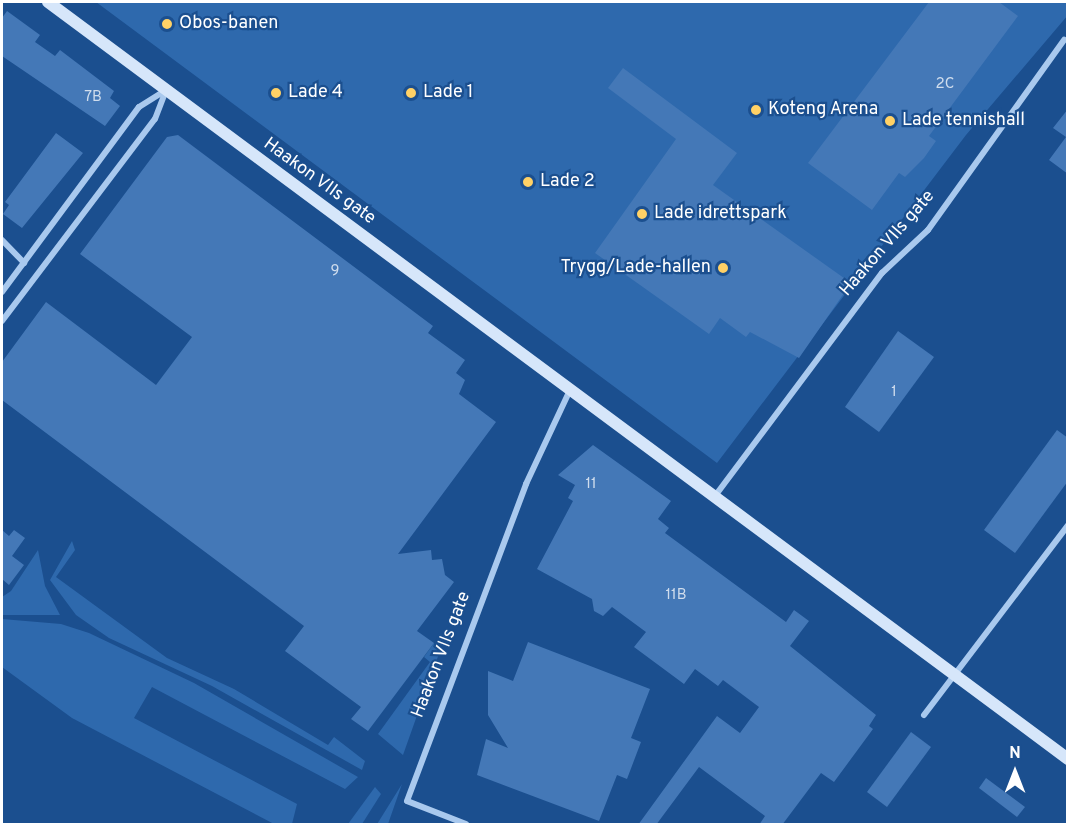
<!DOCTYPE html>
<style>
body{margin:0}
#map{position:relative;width:1069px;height:826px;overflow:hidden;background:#1b4f8f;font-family:Overpass,sans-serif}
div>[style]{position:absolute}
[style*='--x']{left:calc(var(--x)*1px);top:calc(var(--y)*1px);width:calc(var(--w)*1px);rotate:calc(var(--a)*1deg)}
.green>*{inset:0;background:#2e69ad}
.building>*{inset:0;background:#4478b7}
.street>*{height:6px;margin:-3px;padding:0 3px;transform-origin:3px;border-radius:3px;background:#a9c9ee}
.secondary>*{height:12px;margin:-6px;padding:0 6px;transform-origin:6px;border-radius:6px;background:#d6e6fa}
.dots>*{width:16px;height:16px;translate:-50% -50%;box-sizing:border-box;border:3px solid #1b4f8f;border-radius:50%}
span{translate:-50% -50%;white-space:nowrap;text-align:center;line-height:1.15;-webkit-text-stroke:4.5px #1b4f8f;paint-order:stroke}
.number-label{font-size:15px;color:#d0dded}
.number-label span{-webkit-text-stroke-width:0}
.poi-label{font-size:18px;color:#fff}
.left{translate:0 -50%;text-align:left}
.right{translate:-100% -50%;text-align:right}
.street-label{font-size:18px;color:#fff}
.frame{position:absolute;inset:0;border:3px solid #fff;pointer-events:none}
.north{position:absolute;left:985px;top:742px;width:60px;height:60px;-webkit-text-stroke:4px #1b4f8f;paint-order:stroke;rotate:0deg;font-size:16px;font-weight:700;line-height:24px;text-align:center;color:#fff}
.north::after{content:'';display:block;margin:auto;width:21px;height:27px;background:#fff;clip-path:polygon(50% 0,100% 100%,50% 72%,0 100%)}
</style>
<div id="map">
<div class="green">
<i style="clip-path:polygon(96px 2px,1067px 2px,1068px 15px,966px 135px,717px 463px)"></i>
<i style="clip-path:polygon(72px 541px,75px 550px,56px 577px,167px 658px,234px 689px,328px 745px,334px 737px,365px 761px,362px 770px,212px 686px,109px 638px,76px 615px,50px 580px)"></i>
<i style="clip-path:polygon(38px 550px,45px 586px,60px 615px,2px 615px,2px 597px,11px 591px)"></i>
<i style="clip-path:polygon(2px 619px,61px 624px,89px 633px,194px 683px,358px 777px,345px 789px,152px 687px,134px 718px,297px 804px,292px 824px,274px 824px,72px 718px,2px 667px)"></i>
<i style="clip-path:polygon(434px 643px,441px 648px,403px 755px,378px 734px,430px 662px,424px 657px)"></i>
<i style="clip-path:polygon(402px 784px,388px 824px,377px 824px,379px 821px)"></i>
<i style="clip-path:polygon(375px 787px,381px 794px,362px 824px,348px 824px)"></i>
</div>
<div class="building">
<i style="clip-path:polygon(929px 2px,999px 2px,1018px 16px,929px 136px,936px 141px,924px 158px,905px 177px,899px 173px,872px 210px,808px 163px)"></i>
<i style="clip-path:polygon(7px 11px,40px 35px,35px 42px,55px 56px,60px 50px,114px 91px,110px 98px,120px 106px,105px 126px,2px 56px,2px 18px)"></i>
<i style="clip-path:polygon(623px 68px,737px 153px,713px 185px,851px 283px,799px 358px,750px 332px,746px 337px,720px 318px,709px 334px,595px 253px,676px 139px,608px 88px)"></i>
<i style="clip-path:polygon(1068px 109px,1068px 174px,1049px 160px,1066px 137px,1053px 128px)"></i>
<i style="clip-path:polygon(56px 133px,83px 153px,22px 228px,3px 214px,9px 205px,5px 202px)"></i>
<i style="clip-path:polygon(178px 135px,433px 326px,428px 333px,465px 360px,456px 373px,465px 380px,459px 394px,496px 422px,398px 554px,431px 550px,432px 560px,442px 559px,445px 575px,454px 582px,417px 631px,434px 643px,368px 731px,351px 719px,361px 707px,285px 651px,304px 626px,2px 400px,2px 362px,46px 302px,156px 385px,192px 337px,80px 254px,167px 137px)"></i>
<i style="clip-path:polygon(898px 331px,934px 357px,879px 432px,845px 407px)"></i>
<i style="clip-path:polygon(1057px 430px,1068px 438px,1068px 481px,1015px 553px,984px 530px)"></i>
<i style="clip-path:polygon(593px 445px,671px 501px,658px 519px,669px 528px,665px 533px,786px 622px,794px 610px,809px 621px,790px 646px,876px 715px,869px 726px,873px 729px,834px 782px,821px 773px,782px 825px,759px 825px,765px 816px,699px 767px,656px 825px,638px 825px,717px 716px,740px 733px,759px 707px,723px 680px,718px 686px,695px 669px,684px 684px,634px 647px,646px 632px,612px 607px,603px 616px,594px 611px,592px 599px,537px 569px,573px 501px,568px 498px,575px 485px,558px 475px)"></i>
<i style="clip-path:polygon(2px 530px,9px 536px,14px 530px,25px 538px,12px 556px,24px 565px,9px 585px,2px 579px)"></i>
<i style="clip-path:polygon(528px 642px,650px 689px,631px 738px,641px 742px,627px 779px,617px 775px,599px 821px,477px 775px,486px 739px,508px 748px,488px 715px,488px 671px,513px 681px)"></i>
<i style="clip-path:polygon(911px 732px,931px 747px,887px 807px,867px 792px)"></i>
<i style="clip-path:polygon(986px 778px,1025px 807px,1017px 817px,979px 788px)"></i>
</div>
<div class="street">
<i style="--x:2;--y:240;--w:32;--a:46"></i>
<i style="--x:2;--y:292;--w:230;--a:-53.5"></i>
<i style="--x:139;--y:107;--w:31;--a:-32"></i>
<i style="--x:2;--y:321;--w:253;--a:-52.9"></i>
<i style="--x:155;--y:119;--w:30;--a:-69"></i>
<i style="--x:715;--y:496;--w:279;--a:-53.2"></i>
<i style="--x:882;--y:273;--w:63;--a:-43.1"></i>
<i style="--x:928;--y:230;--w:234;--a:-54.4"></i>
<i style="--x:924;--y:715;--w:238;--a:-52.8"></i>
<i style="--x:466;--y:824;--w:63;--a:-158.7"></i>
<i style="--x:407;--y:801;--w:339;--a:-69.4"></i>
<i style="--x:526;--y:484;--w:104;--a:-64.9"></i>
</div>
<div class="secondary">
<i style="--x:48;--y:2;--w:1270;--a:36.58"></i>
</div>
<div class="dots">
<i style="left:167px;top:24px;background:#ffd166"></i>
<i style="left:276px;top:93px;background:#ffd166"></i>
<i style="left:411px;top:93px;background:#ffd166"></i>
<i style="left:756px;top:110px;background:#ffd166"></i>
<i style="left:890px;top:121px;background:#ffd166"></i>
<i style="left:528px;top:182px;background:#ffd166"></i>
<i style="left:642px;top:214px;background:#ffd166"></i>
<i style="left:723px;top:268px;background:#ffd166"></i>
</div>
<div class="number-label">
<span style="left:945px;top:85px">2C</span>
<span style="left:93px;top:98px">7B</span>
<span style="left:335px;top:272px">9</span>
<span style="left:894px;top:393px">1</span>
<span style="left:591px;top:485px">11</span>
<span style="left:676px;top:596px">11B</span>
</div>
<div class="poi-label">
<span class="left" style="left:179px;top:24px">Obos-banen</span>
<span class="left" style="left:288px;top:93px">Lade 4</span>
<span class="left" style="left:423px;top:93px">Lade 1</span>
<span class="left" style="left:768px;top:110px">Koteng Arena</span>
<span class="left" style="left:902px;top:121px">Lade tennishall</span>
<span class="left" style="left:540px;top:182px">Lade 2</span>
<span class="left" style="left:654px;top:214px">Lade idrettspark</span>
<span class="right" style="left:711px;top:268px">Trygg/Lade-hallen</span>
</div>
<div class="street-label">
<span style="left:319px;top:182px;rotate:36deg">Haakon VIIs gate</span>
<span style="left:888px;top:244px;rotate:-49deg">Haakon VIIs gate</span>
<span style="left:442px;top:655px;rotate:-69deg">Haakon VIIs gate</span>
</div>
<div class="frame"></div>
<div class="north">N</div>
</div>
